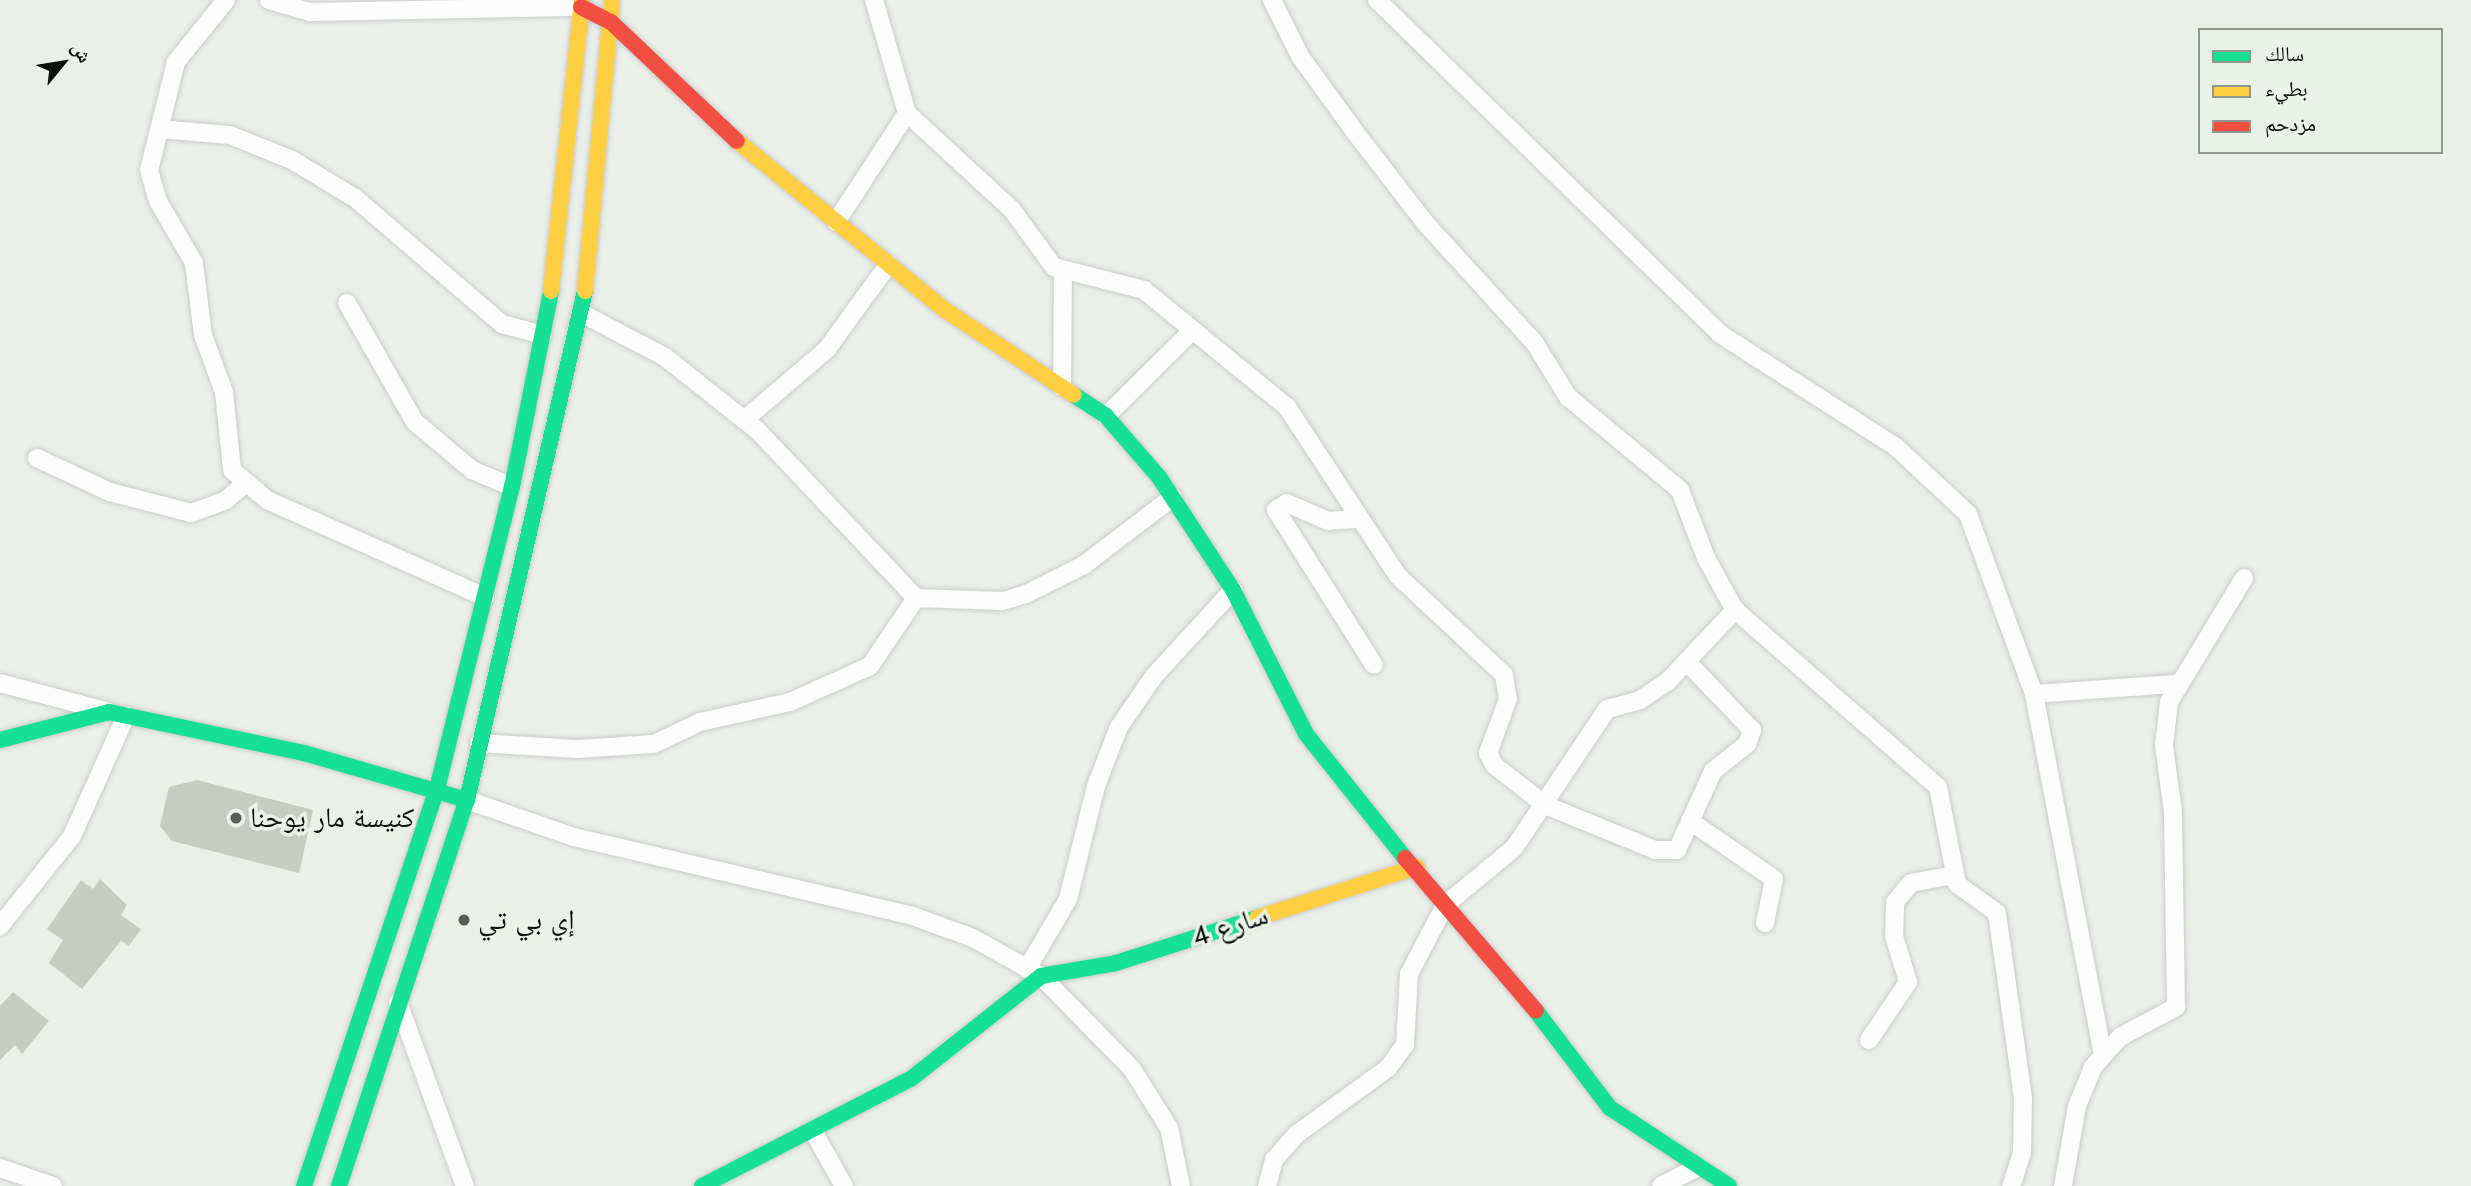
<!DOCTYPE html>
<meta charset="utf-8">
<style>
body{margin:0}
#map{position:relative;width:2471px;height:1186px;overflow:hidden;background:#ebefea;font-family:Jost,"Noto Naskh Arabic",sans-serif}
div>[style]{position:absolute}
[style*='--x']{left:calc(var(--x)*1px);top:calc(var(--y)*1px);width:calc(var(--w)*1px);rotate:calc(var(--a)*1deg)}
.building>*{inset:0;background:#c8cbc1}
.roads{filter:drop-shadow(0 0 2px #caccc9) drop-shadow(0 0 2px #caccc9)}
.street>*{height:18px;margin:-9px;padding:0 9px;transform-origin:9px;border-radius:9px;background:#fcfdfc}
.fast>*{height:16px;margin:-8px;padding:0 8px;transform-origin:8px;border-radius:8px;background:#16e098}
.slow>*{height:16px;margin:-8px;padding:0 8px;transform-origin:8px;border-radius:8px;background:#ffcf43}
.jam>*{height:16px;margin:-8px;padding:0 8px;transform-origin:8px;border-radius:8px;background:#f24e42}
.dots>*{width:19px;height:19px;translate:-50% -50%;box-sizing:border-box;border:4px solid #eaf2e7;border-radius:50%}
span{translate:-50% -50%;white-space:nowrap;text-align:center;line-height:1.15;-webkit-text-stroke:7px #eaf2e7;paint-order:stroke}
.poi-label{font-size:28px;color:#0b0e0b}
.left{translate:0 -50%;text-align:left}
.street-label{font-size:28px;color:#0b0e0b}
.legend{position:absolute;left:2198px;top:28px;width:245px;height:126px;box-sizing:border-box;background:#eaf2e7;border:2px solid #91978f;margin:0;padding:9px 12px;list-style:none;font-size:21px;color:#0b0e0b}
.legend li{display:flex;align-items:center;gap:14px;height:35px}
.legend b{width:35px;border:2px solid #91978f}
.north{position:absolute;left:28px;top:28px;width:70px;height:70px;-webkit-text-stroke:5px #eaf2e7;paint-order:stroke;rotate:60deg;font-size:19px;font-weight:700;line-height:28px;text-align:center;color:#0b0e0b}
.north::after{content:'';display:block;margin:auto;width:24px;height:32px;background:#0b0e0b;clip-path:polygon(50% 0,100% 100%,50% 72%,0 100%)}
</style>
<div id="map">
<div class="building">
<i style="clip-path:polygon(197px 780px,313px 810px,299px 873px,172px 841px,160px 826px,169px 787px)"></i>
<i style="clip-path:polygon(100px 879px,127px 905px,121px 915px,141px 929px,129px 946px,121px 941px,82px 989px,49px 963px,63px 940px,47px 929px,81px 880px,93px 889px)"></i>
<i style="clip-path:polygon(13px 992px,49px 1021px,22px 1054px,15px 1045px,0 1060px,0 1006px)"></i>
</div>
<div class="roads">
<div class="street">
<i style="--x:226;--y:0;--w:80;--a:128.9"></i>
<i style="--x:176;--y:62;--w:111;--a:104"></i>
<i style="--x:149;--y:170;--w:32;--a:74"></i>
<i style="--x:158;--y:201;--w:72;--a:59.9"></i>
<i style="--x:194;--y:263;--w:73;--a:82.9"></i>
<i style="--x:203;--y:335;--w:61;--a:69.8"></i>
<i style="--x:224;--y:392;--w:78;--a:84.1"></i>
<i style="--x:232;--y:470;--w:46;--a:40.6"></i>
<i style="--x:267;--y:500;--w:239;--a:24"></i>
<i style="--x:269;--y:0;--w:43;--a:16.3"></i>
<i style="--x:310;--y:12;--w:271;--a:-1.1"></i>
<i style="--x:874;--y:0;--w:118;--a:73.7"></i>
<i style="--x:907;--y:113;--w:143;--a:42.7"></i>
<i style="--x:1012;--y:210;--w:71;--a:53.6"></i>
<i style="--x:1054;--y:267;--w:93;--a:14.3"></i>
<i style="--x:1144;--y:290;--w:185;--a:39.3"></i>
<i style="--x:1287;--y:407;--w:202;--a:56.7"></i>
<i style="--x:1398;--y:576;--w:145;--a:43"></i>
<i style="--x:1504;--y:675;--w:24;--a:81"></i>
<i style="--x:1508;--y:699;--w:58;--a:110.3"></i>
<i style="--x:1488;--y:753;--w:13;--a:63"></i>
<i style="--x:1494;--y:765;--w:65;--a:38.1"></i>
<i style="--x:1545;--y:805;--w:119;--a:22.2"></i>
<i style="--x:1655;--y:850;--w:22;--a:0"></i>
<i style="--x:1677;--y:850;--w:87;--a:-65.5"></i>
<i style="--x:1713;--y:771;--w:43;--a:-38.5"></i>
<i style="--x:1747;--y:744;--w:15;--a:-70"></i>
<i style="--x:1752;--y:730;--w:93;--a:-133.7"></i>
<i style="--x:1272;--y:0;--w:63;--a:63.4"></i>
<i style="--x:1300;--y:56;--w:94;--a:54.1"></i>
<i style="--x:1355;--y:132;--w:118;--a:52.3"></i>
<i style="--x:1427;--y:225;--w:159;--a:47.6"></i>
<i style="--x:1534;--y:342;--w:65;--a:58.3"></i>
<i style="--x:1568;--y:397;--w:146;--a:39.7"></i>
<i style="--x:1680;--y:490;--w:73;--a:69.1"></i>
<i style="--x:1706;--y:558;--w:60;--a:60.9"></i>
<i style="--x:1735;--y:610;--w:269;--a:41.1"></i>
<i style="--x:1938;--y:787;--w:99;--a:78.9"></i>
<i style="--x:1957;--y:884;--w:49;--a:35.9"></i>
<i style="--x:1997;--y:913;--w:188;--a:82"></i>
<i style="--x:2023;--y:1099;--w:54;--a:91.1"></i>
<i style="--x:2022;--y:1153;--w:35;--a:108"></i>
<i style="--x:1377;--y:0;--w:479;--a:44.2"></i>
<i style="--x:1720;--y:334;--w:209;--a:32.7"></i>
<i style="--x:1896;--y:447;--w:98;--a:42.9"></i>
<i style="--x:1968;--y:514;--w:192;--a:69.9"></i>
<i style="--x:2034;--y:694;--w:364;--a:79.2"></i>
<i style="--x:159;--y:129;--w:71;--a:4.8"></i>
<i style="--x:230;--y:135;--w:67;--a:22"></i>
<i style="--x:292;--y:160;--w:74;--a:31.1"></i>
<i style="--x:355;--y:198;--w:194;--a:40.6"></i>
<i style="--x:502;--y:324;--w:42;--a:15"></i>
<i style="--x:836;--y:222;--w:130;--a:-56.9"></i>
<i style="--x:347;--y:303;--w:137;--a:60.3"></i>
<i style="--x:415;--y:422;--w:75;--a:40.1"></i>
<i style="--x:472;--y:470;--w:43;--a:23"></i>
<i style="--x:1062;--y:387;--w:113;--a:-89.5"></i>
<i style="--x:1106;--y:416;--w:120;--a:-44.7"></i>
<i style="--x:744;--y:420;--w:109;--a:-40.5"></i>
<i style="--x:827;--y:349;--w:104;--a:-54"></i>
<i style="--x:37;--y:458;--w:81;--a:25"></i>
<i style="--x:110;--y:492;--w:84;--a:14.5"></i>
<i style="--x:191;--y:513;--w:37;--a:-20"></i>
<i style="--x:226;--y:500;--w:23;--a:-41"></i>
<i style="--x:1355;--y:519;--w:27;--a:176"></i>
<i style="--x:1328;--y:521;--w:45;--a:-156.3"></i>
<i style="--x:1287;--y:503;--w:13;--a:148"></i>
<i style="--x:1276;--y:510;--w:183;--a:57.7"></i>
<i style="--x:916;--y:598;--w:87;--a:2"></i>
<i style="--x:1003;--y:601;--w:24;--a:-17"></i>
<i style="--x:1026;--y:594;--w:65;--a:-26.6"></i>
<i style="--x:1084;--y:565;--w:112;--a:-37.4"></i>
<i style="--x:0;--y:683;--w:110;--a:14.8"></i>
<i style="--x:2034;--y:694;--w:141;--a:-4.1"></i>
<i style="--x:479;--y:743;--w:99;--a:3.5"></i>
<i style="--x:578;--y:749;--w:76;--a:-3.8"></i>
<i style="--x:654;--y:744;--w:51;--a:-25.6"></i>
<i style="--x:700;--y:722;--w:92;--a:-12.5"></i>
<i style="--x:790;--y:702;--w:88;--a:-24.2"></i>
<i style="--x:870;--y:666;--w:82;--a:-55.9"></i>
<i style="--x:916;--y:598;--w:231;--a:-133.4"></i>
<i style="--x:757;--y:430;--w:117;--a:-141.6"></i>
<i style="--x:665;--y:357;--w:93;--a:-152.3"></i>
<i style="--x:467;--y:800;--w:113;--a:19.1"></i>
<i style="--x:574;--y:837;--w:345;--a:13.1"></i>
<i style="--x:910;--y:915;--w:67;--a:20.1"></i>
<i style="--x:973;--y:938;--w:78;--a:29.2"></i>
<i style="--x:1041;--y:976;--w:130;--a:45.6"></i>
<i style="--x:1132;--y:1069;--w:70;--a:57.9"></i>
<i style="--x:1169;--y:1128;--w:59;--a:78.3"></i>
<i style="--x:1690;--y:821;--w:102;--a:34.6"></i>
<i style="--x:1774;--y:879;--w:45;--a:101.6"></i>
<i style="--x:0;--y:926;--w:115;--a:-51.3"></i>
<i style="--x:72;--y:836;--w:132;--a:-65.8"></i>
<i style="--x:1027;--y:969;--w:81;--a:-59.6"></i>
<i style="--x:1068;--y:899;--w:116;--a:-76.1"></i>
<i style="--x:1096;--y:786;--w:63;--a:-68.7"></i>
<i style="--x:1119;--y:727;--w:62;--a:-55.5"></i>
<i style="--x:1154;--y:676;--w:117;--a:-47.4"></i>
<i style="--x:398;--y:1002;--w:196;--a:70"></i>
<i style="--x:1869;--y:1040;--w:70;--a:-56.1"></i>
<i style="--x:1908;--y:982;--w:48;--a:-106.9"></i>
<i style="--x:1894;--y:936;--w:34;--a:-88"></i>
<i style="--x:1895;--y:902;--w:25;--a:-50"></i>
<i style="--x:1911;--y:883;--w:44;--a:-10.5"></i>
<i style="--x:813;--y:1131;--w:63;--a:60.6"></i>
<i style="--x:0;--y:1168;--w:56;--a:18.8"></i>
<i style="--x:1267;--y:1186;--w:27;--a:-75"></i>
<i style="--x:1274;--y:1160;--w:35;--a:-49"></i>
<i style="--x:1297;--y:1134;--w:112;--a:-36"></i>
<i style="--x:1388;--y:1068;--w:29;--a:-54"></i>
<i style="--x:1405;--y:1045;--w:71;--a:-86.8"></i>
<i style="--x:1409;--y:974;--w:78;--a:-62.4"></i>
<i style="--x:1445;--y:905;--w:89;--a:-39.6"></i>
<i style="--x:1514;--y:848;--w:167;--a:-56.2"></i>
<i style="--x:1607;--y:709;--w:34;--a:-15"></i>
<i style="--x:1640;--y:700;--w:34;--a:-34"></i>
<i style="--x:1668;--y:681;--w:98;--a:-46.7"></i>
<i style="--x:1661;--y:1186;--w:37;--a:-27"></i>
<i style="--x:2063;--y:1186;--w:81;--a:-80.1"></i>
<i style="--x:2077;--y:1106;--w:42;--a:-67.7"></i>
<i style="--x:2093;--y:1067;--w:40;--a:-48"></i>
<i style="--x:2120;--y:1037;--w:64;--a:-28.2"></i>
<i style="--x:2176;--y:1007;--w:195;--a:-90.9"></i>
<i style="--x:2173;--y:812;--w:68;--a:-97.7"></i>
<i style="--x:2164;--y:745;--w:43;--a:-83.4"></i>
<i style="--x:2169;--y:702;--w:145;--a:-58.8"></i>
</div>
<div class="fast">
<i style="--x:1074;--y:395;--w:38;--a:33"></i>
<i style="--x:1106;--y:416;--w:81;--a:49"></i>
<i style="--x:1159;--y:477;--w:135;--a:56.8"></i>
<i style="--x:1233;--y:590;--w:161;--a:63.1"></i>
<i style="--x:1306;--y:734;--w:159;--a:51.4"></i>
<i style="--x:0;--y:740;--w:113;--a:-14.4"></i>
<i style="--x:109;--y:712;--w:199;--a:11.9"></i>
<i style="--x:304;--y:753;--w:170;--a:16.1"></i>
<i style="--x:1536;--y:1011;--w:122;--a:52.7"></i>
<i style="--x:1610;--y:1108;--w:142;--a:33.2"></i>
<i style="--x:304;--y:1186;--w:419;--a:-71.5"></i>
<i style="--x:437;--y:789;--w:311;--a:-76.1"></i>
<i style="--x:512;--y:487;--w:200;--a:-78.7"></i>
<i style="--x:339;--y:1186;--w:407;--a:-71.7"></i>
<i style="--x:467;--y:800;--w:522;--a:-76.95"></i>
<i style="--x:702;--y:1186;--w:236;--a:-27.2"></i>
<i style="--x:912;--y:1078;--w:164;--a:-38.3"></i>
<i style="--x:1041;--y:976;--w:76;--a:-9.8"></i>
<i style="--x:1116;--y:963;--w:148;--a:-17.7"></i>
</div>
<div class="slow">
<i style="--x:737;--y:141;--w:268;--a:39.1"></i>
<i style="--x:945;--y:310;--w:154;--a:33.4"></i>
<i style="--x:551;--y:291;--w:293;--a:-83.9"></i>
<i style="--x:585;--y:291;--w:292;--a:-84.7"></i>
<i style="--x:1257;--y:918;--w:168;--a:-17.7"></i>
</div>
<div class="jam">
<i style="--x:581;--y:7;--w:34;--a:27"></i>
<i style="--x:611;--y:22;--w:173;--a:43.4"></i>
<i style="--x:1405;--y:858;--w:201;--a:49.4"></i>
</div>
</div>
<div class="dots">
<i style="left:236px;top:818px;background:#595d59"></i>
<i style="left:464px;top:920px;background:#595d59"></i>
</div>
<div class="poi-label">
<span class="left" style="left:250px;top:818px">كنيسة مار يوحنا</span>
<span class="left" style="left:478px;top:920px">إي بي تي</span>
</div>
<div class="street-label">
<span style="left:1230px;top:926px;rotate:-18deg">سارع 4</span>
</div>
<ul class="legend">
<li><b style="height:9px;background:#16e098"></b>سالك</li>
<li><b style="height:9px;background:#ffcf43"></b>بطيء</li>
<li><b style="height:9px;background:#f24e42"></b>مزدحم</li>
</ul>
<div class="north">ش</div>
</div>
